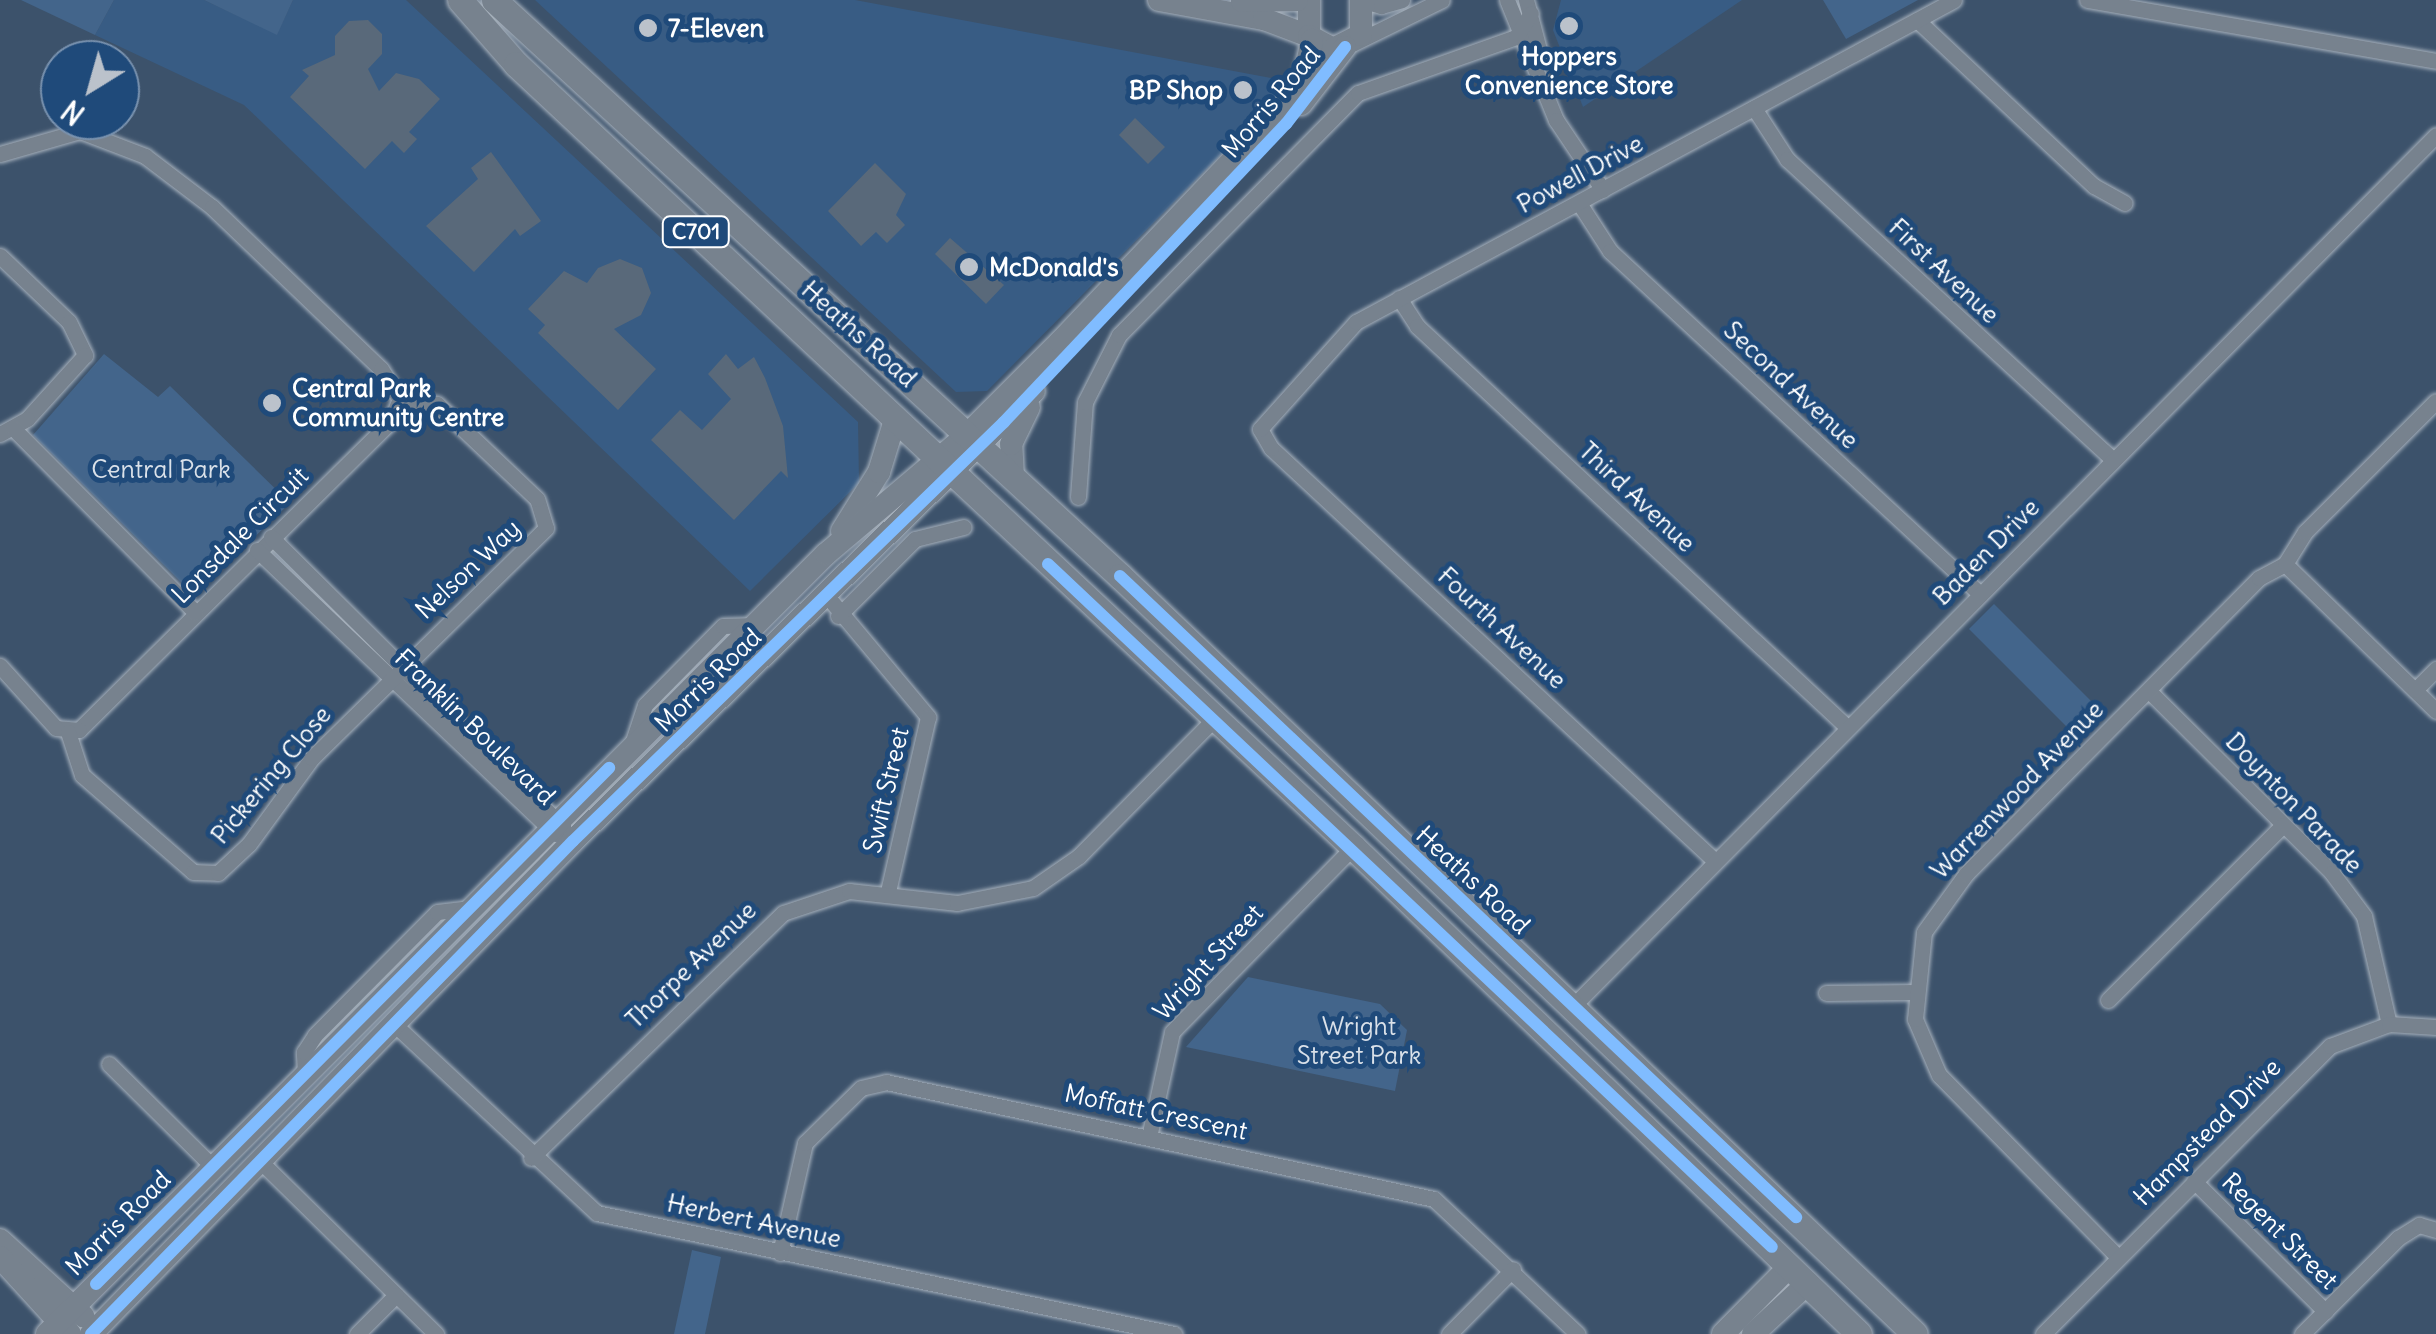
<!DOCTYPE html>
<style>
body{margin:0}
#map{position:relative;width:2436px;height:1334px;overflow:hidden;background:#3c526b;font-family:Delius,sans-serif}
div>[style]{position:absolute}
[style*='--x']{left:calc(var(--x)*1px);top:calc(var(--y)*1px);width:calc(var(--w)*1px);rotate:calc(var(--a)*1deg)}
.built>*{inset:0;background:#385c84}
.green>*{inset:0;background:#43658b}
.building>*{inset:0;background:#59697a}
.roads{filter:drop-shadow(0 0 2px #a7b1bc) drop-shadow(0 0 2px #a7b1bc)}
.street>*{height:15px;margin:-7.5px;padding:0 7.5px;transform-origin:7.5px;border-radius:7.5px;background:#77828e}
.secondary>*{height:22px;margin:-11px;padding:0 11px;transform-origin:11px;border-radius:11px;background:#77828e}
.primary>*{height:25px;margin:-12.5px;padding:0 12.5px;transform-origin:12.5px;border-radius:12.5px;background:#77828e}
.cycleway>*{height:12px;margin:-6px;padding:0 6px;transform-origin:6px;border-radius:6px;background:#80bcff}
.dots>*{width:28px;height:28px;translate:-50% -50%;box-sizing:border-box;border:5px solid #1f4a7a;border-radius:50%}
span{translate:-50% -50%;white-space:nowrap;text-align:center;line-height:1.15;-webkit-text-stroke:10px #1f4a7a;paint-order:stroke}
.shield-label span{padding:2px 8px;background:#1f4a7a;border:2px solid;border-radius:8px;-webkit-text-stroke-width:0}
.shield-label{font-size:22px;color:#fff;font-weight:700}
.poi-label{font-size:25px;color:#fff;font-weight:700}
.left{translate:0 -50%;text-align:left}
.right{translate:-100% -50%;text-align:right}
.street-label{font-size:25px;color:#fff}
.park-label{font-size:25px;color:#dae1e9}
.north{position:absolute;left:40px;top:40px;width:100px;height:100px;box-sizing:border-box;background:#1f4a7a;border:2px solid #7992af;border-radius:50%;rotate:217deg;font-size:28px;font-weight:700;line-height:40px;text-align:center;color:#fff}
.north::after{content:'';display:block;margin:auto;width:35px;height:45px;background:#bbc2cb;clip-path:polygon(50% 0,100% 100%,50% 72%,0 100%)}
</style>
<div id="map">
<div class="built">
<i style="clip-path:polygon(114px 0,204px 0,277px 34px,293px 0,406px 0,858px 422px,859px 483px,750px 591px,244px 105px,95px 35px)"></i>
<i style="clip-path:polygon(535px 0,855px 0,1271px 78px,1277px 98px,987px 391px,956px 392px)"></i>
<i style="clip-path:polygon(1561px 0,1742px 0,1583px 107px,1553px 30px)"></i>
</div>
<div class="green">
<i style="clip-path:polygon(21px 0,114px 0,95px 35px)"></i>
<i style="clip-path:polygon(204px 0,293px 0,277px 35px)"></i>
<i style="clip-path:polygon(1823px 0,1918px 0,1846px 39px)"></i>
<i style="clip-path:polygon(104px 354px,158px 397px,170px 386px,290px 503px,199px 590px,189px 590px,33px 435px)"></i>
<i style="clip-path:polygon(1994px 604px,2103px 713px,2078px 738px,1969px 629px)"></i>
<i style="clip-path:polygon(1248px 977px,1380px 1004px,1407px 1030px,1395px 1091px,1186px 1047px)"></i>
<i style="clip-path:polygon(692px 1250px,721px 1257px,705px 1334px,674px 1334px)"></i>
</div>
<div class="building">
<i style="clip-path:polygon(368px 20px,382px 34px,382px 54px,368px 69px,379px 91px,396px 73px,419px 79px,440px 99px,409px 132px,417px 139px,404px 153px,392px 141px,365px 169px,290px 97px,309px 76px,302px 70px,335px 55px,335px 36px,349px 21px)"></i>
<i style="clip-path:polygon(1135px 118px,1165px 147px,1148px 164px,1119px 135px)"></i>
<i style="clip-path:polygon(491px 152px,541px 221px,520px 236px,515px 229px,474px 272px,426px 226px,478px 179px,471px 168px)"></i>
<i style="clip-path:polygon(875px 163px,906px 194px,896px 215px,905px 225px,887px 243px,876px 232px,861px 246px,828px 211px)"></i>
<i style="clip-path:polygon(950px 238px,1004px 285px,986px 304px,935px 254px)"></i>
<i style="clip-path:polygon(620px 259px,642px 268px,651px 293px,641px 315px,614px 329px,656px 369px,618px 410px,538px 333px,545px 325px,528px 309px,564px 271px,587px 283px,598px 268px)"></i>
<i style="clip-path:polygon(726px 354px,738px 369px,754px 357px,765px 378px,783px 426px,788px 478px,781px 471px,734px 520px,651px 440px,680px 410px,702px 430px,731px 399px,708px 374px)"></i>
</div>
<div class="roads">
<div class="street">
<i style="--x:1361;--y:0;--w:21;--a:17"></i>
<i style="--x:1381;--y:6;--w:22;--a:-16"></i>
<i style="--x:1507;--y:0;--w:130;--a:67.8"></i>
<i style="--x:1556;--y:120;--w:84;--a:56.1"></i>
<i style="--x:1526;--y:0;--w:63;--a:75.3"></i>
<i style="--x:2087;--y:0;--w:354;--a:9.9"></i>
<i style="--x:1917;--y:20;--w:243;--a:43.2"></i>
<i style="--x:2094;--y:186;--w:35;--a:29"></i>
<i style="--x:1352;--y:44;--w:100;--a:-26.1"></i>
<i style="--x:1754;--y:108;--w:61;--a:57.1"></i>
<i style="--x:1787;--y:159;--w:444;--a:42.7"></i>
<i style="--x:0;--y:154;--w:83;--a:-16"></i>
<i style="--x:80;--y:131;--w:70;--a:21"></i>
<i style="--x:145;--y:156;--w:84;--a:37.3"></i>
<i style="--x:212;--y:207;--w:234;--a:43.8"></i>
<i style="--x:381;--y:369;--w:36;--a:58"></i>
<i style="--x:400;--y:399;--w:25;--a:113"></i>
<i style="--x:390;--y:422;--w:438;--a:135.3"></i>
<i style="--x:79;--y:730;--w:23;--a:-175"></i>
<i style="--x:56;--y:728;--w:84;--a:-132.1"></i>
<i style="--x:1579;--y:203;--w:57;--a:57.1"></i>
<i style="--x:1610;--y:251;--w:505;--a:42.83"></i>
<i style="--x:0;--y:256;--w:95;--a:43.7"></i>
<i style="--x:69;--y:322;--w:37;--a:64"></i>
<i style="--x:85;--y:355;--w:86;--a:132.2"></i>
<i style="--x:27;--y:419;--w:31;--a:151"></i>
<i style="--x:1399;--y:298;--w:33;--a:57"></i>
<i style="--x:1417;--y:326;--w:588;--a:43"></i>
<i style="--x:13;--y:428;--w:260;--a:45.3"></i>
<i style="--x:1078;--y:497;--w:95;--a:-85.8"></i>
<i style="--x:1085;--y:402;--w:75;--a:-63.1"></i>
<i style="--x:1119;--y:335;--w:340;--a:-45.4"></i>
<i style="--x:1358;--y:93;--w:168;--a:-19.5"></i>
<i style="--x:1516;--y:37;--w:28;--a:-58"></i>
<i style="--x:271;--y:537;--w:412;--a:44.8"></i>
<i style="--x:257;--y:550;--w:412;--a:43.6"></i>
<i style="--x:2285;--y:564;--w:211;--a:44.2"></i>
<i style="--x:827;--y:596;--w:158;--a:50.1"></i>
<i style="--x:928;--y:717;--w:180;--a:102.9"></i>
<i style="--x:838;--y:616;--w:109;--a:-45"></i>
<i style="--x:915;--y:539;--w:50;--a:-13.8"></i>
<i style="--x:2415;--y:690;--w:30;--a:-45"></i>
<i style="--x:2149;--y:691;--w:258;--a:44.8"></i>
<i style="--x:2332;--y:873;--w:54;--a:53.3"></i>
<i style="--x:2364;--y:916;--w:111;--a:77"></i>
<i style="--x:68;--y:732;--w:45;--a:72"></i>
<i style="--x:82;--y:775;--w:147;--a:41.1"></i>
<i style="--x:193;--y:872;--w:25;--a:2"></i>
<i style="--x:218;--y:873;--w:42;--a:-43.1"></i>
<i style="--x:249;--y:844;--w:107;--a:-53.8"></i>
<i style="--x:312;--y:758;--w:328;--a:-44.5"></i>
<i style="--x:546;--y:528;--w:30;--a:-107"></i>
<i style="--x:537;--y:499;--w:138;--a:-136.5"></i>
<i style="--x:437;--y:404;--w:37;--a:-172"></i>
<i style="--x:632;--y:744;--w:41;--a:-71.6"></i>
<i style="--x:645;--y:705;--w:111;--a:-45.4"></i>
<i style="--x:723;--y:626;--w:31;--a:-2"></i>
<i style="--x:1715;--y:861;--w:606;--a:-137.07"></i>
<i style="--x:1271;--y:448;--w:22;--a:-120"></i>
<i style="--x:1260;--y:429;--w:144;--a:-48.1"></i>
<i style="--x:1356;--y:322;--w:679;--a:-28.3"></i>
<i style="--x:1826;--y:993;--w:88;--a:-0.7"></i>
<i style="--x:2108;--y:1000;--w:247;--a:-45"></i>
<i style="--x:1573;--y:1006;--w:1226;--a:-45.26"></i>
<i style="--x:394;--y:1024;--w:277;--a:43"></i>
<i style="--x:597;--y:1213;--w:590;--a:11.84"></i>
<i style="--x:109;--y:1064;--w:146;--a:44.7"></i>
<i style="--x:305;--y:1074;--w:22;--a:-93"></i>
<i style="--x:304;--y:1052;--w:20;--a:-57"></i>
<i style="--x:315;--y:1035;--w:173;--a:-45.2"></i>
<i style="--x:437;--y:912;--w:32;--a:-7"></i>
<i style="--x:1149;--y:1137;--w:107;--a:-77.6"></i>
<i style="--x:1172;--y:1032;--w:259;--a:-45.6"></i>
<i style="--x:531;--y:1158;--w:351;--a:-44.2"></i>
<i style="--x:783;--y:913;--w:70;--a:-18.4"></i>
<i style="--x:849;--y:891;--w:109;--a:6.3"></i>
<i style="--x:957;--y:903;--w:77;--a:-11.2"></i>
<i style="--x:1033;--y:888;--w:56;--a:-34.8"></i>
<i style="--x:1079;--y:856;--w:194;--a:-45.4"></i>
<i style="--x:258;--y:1159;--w:250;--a:44.5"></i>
<i style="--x:2194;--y:1181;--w:185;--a:44.8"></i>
<i style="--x:780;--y:1253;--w:113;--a:-77.2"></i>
<i style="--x:805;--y:1143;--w:78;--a:-44.5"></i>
<i style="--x:861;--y:1088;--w:26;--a:-13"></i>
<i style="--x:886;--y:1082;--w:560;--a:12.05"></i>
<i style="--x:1434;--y:1199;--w:197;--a:43.2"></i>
<i style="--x:2118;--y:1257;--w:255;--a:-134.5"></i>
<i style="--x:1939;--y:1075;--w:61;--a:-113.2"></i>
<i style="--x:1915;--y:1019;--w:87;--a:-84.1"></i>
<i style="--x:1924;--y:932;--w:72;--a:-54.1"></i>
<i style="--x:1966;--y:874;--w:416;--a:-45.3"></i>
<i style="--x:2259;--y:578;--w:30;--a:-28"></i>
<i style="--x:2285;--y:564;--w:38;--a:-58"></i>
<i style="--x:2305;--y:532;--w:185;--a:-45"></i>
<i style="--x:357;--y:1334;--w:55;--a:-45"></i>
<i style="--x:1449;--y:1334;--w:91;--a:-45.4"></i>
<i style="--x:2043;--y:1334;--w:407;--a:-45.1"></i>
<i style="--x:2330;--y:1046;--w:63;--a:-20.4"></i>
<i style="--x:2389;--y:1024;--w:47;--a:3.7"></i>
<i style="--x:2302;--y:1334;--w:136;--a:-45"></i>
<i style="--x:2398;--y:1238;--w:25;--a:-32"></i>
<i style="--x:2419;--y:1225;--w:18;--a:16"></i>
</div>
<div class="secondary">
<i style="--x:1159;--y:0;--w:107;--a:10.3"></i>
<i style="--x:1264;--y:19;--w:48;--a:20.7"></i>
<i style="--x:1309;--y:0;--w:36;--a:90"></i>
<i style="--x:1309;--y:36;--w:27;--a:28"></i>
<i style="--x:1333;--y:49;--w:31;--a:-27"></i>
<i style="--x:1361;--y:35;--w:35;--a:-90"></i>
<i style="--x:1242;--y:1;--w:55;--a:-1"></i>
<i style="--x:1301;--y:104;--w:72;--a:-52.3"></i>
<i style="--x:1013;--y:477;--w:33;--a:-93"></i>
<i style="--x:1011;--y:444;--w:41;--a:-64.1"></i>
<i style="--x:842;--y:531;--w:70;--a:-57.9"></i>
<i style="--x:879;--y:472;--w:54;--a:-72.9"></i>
<i style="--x:0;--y:1240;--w:113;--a:42.5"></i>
<i style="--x:0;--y:1257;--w:104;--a:47.7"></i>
<i style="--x:47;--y:1334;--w:1102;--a:-45.04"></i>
<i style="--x:826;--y:554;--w:186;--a:-40.2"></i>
<i style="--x:968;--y:434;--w:130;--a:-45"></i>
<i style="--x:1060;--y:342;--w:325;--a:-46.5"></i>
<i style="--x:1284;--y:106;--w:34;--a:-54"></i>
<i style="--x:1304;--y:78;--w:39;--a:-78"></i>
<i style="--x:91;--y:1334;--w:689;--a:-45.65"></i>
<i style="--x:573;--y:841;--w:644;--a:-44.31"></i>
<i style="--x:1723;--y:1334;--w:95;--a:-45.4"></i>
<i style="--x:1753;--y:1334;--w:75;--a:-42.8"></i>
</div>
<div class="primary">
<i style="--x:460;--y:0;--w:85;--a:48.8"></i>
<i style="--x:516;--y:64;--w:1146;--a:43.09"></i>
<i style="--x:1353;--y:847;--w:702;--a:43.9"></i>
<i style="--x:494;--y:0;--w:851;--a:42.62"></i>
<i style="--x:1120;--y:576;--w:1098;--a:43.64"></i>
</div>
</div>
<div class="cycleway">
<i style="--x:1048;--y:564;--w:995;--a:43.33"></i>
<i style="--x:1120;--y:576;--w:932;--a:43.48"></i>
<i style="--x:96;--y:1284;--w:728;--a:-45.17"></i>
<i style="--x:91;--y:1334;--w:689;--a:-45.65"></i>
<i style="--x:573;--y:841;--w:601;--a:-44.19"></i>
<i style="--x:1004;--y:422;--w:410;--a:-46.6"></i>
<i style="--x:1286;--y:124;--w:97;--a:-52.5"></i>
</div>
<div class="dots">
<i style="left:1569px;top:26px;background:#bbc2cb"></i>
<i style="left:648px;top:28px;background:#bbc2cb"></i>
<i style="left:1243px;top:90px;background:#bbc2cb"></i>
<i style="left:969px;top:267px;background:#bbc2cb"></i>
<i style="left:272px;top:403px;background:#bbc2cb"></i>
</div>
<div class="shield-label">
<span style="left:696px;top:232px">C701</span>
</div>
<div class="poi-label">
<span class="left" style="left:668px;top:28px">7-Eleven</span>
<span style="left:1569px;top:71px">Hoppers<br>Convenience Store</span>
<span class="right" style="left:1223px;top:90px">BP Shop</span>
<span class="left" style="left:989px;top:267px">McDonald's</span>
<span class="left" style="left:292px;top:403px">Central Park<br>Community Centre</span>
</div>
<div class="street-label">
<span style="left:1271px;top:102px;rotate:-50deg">Morris Road</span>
<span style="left:1580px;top:174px;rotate:-28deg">Powell Drive</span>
<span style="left:1944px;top:271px;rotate:43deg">First Avenue</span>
<span style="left:859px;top:334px;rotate:42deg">Heaths Road</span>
<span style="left:1791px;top:385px;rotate:43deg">Second Avenue</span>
<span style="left:1637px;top:497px;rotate:43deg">Third Avenue</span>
<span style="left:240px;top:535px;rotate:-45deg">Lonsdale Circuit</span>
<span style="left:1986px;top:552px;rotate:-45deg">Baden Drive</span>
<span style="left:468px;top:569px;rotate:-43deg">Nelson Way</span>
<span style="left:1502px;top:628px;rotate:43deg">Fourth Avenue</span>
<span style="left:708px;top:680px;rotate:-44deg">Morris Road</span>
<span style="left:475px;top:727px;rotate:44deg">Franklin Boulevard</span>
<span style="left:271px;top:775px;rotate:-50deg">Pickering Close</span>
<span style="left:886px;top:790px;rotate:-77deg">Swift Street</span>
<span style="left:2017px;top:790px;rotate:-46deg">Warrenwood Avenue</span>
<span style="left:2294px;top:803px;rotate:46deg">Doynton Parade</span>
<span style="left:1473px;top:880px;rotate:43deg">Heaths Road</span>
<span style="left:1208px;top:962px;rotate:-47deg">Wright Street</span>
<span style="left:691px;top:965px;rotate:-44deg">Thorpe Avenue</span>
<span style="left:1156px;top:1112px;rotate:12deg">Moffatt Crescent</span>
<span style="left:2207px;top:1132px;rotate:-45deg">Hampstead Drive</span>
<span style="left:754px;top:1221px;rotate:12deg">Herbert Avenue</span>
<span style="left:118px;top:1223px;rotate:-45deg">Morris Road</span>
<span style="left:2280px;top:1231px;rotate:45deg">Regent Street</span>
</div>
<div class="park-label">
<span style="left:161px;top:469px">Central Park</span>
<span style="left:1359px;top:1041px">Wright<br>Street Park</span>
</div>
<div class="north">N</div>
</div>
